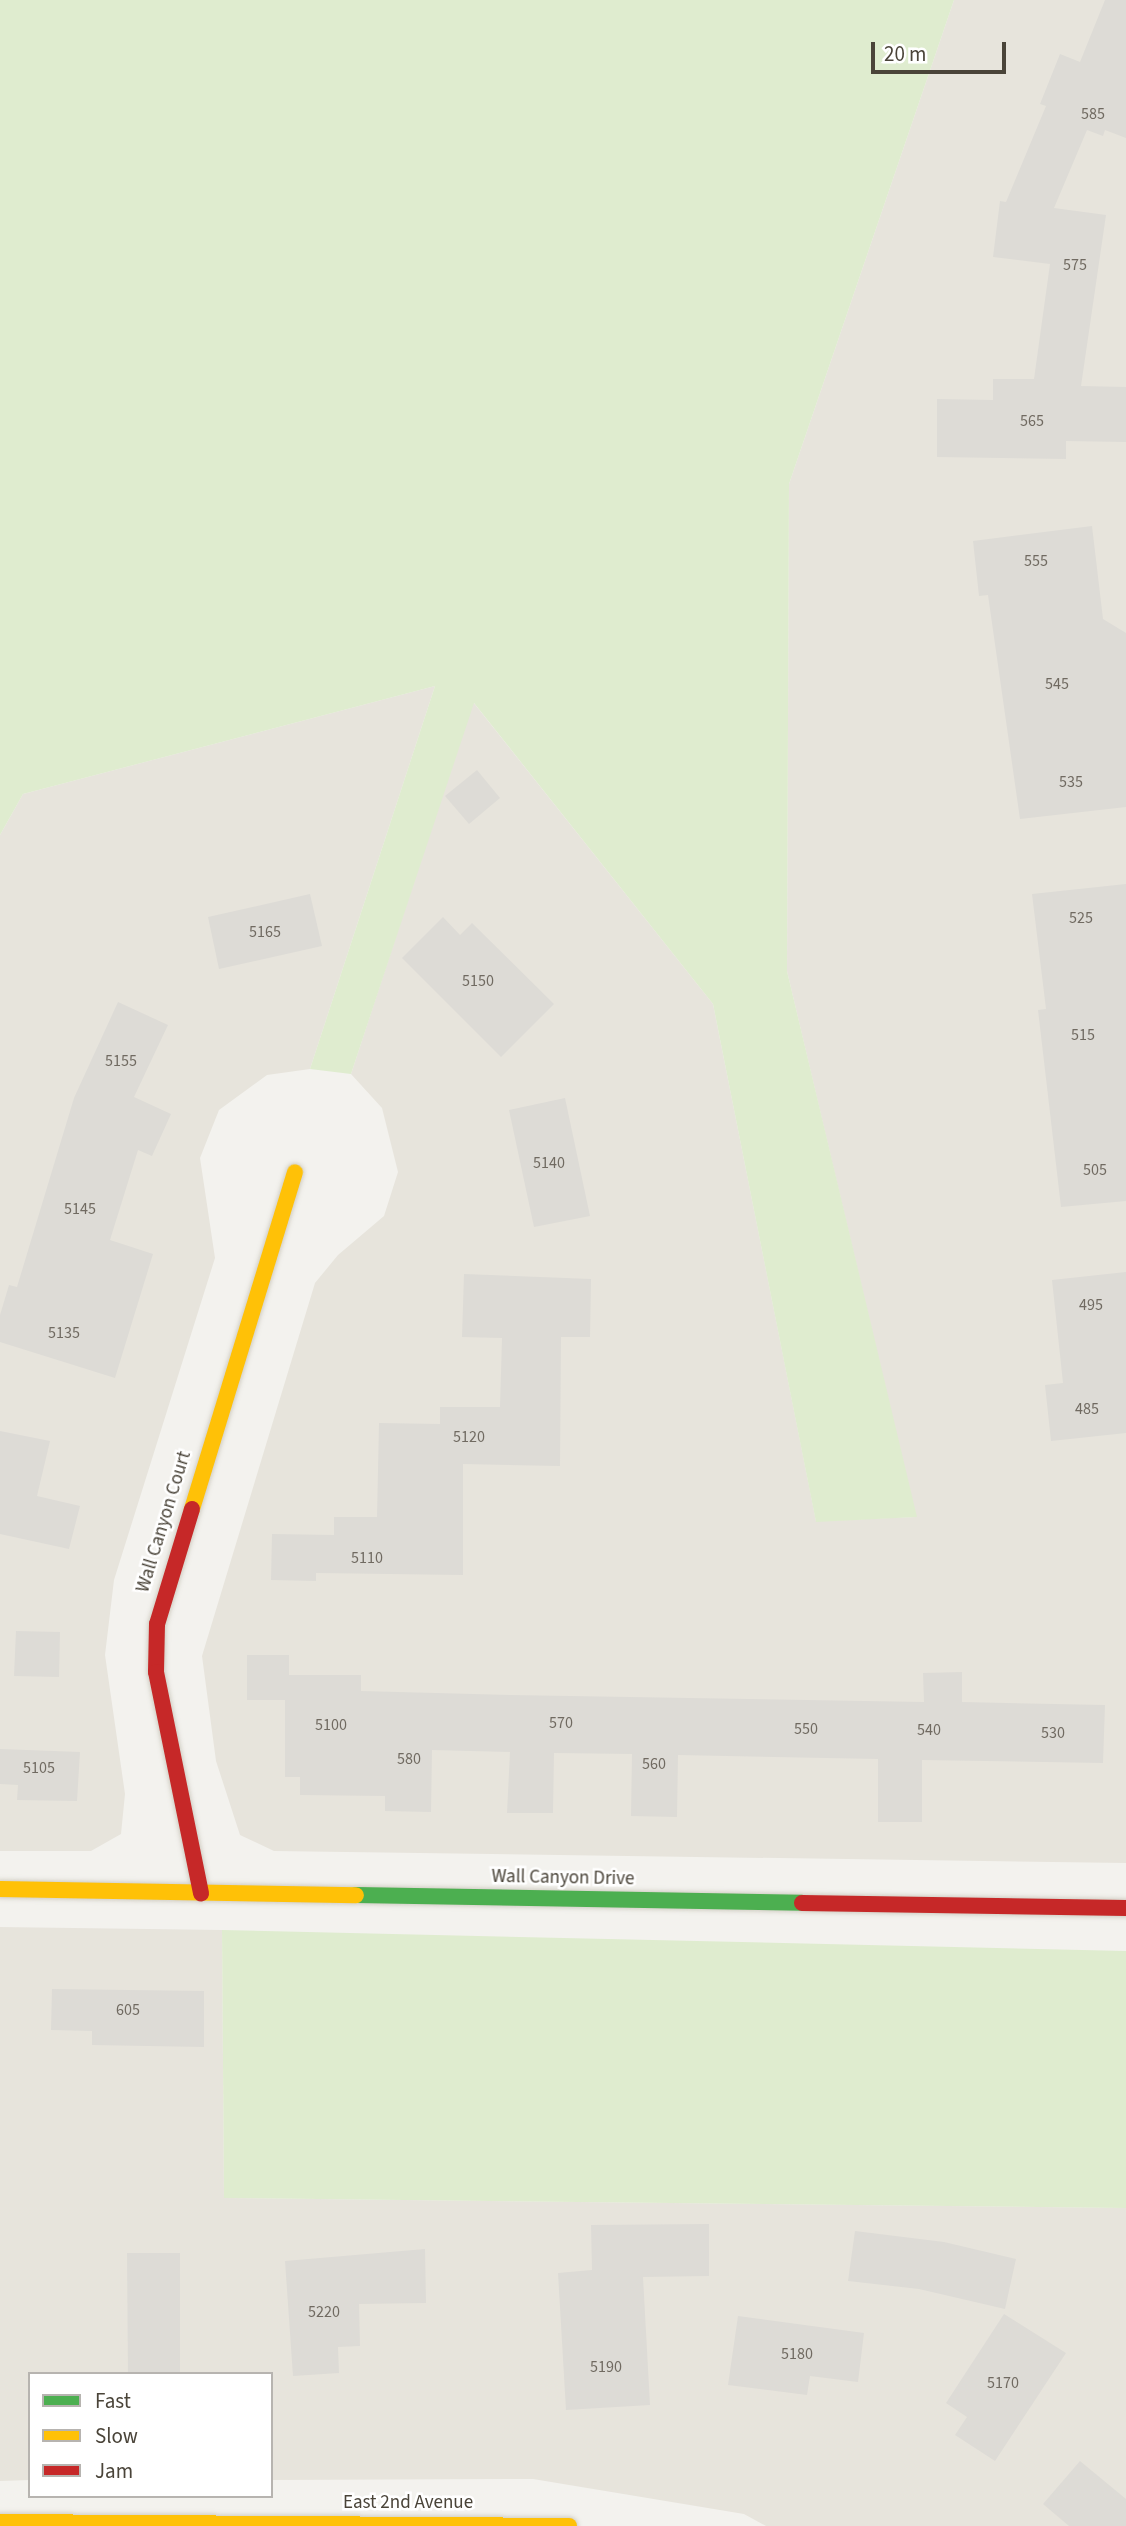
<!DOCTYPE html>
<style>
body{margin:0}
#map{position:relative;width:1126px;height:2526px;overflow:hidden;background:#f3f2ee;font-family:"Source Sans 3",sans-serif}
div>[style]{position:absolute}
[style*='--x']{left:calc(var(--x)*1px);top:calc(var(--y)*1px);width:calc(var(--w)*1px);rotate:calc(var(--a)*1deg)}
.residential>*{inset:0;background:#e7e4dc}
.green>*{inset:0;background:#dfeccf}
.building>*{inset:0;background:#dddbd6}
.roads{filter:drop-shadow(0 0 2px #d2cfc5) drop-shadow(0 0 2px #d2cfc5)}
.fast>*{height:16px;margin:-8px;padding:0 8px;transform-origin:8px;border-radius:8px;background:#4caf50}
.slow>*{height:16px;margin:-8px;padding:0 8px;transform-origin:8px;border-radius:8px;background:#ffc107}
.jam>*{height:16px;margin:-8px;padding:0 8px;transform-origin:8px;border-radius:8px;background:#c62828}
span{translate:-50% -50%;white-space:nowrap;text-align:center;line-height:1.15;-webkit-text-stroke:5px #fff;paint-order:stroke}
.number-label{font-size:16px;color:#706a61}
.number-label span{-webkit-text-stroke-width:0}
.street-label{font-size:19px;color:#4a4439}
.legend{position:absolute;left:28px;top:2372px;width:245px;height:126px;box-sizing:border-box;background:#fff;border:2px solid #b7b4b0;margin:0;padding:9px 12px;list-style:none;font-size:21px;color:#4a4439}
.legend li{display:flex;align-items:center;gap:14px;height:35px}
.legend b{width:35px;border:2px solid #b7b4b0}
.scale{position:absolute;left:871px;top:42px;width:135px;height:32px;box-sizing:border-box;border:4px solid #4a4439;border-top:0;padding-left:9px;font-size:21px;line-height:24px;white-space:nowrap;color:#4a4439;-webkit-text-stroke:5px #fff;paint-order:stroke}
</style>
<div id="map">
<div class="residential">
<i style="clip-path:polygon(954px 0,1126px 0,1126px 1863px,274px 1851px,240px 1835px,216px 1761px,202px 1656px,315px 1283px,338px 1255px,384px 1216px,398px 1172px,382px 1108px,351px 1074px,473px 702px,713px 1004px,816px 1521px,916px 1517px,787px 971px,789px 484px)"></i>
<i style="clip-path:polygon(435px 686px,310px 1069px,267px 1075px,219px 1110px,200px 1158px,215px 1258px,114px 1580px,105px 1655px,125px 1794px,121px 1834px,91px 1851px,0 1851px,0 835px,23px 794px)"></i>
<i style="clip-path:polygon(0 1927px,222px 1930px,224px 2198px,1126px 2208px,1126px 2526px,766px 2526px,744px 2514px,533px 2479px,271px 2480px,271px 2374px,30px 2374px,30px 2480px,0 2481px)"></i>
</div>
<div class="green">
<i style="clip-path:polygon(0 0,954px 0,789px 484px,787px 971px,917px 1517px,816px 1522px,713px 1004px,474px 703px,351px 1074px,310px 1069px,435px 686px,23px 794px,0 835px)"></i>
<i style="clip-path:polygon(222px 1930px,1126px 1951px,1126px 2208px,224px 2198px)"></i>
</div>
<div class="building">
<i style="clip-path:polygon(1105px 0,1126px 0,1126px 138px,1105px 130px,1103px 136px,1087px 130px,1054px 208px,1106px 215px,1081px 386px,1126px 387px,1126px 442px,1066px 441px,1066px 459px,937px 457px,937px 399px,993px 400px,993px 379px,1034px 379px,1050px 264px,993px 257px,1000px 201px,1006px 202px,1046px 106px,1040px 104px,1060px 54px,1080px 62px)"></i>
<i style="clip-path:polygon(1092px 526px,1103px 619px,1126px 633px,1126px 807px,1020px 819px,988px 595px,979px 596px,973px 541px)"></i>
<i style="clip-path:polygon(477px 770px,500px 798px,469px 824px,445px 796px)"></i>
<i style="clip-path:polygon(1126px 884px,1126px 1201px,1061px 1207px,1038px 1010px,1046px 1009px,1032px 894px)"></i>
<i style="clip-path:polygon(310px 894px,322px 946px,219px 969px,208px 917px)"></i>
<i style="clip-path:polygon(443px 917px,460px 935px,472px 923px,554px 1004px,501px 1057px,402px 958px)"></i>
<i style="clip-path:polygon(118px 1002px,168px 1025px,134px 1097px,171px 1114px,152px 1156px,138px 1150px,110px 1240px,153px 1254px,115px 1378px,0 1342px,0 1315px,9px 1285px,17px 1287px,74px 1098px)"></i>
<i style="clip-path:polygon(565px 1098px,590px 1216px,534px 1227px,509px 1110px)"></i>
<i style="clip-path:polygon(1126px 1272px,1126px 1433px,1051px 1441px,1045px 1385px,1063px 1383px,1052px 1280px)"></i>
<i style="clip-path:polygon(464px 1274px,591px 1279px,590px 1337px,561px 1337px,560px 1466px,463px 1464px,463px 1575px,316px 1573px,316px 1581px,271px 1580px,272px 1534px,334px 1535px,334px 1517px,377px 1517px,379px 1423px,440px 1424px,440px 1407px,500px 1407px,502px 1338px,462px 1337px)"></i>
<i style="clip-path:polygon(0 1431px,50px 1441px,37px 1496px,80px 1506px,69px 1549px,0 1534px)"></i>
<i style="clip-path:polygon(16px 1631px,60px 1632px,59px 1677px,14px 1676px)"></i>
<i style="clip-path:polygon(247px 1655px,289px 1655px,289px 1675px,361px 1675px,361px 1691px,510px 1695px,924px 1702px,923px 1673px,962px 1672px,962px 1702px,1105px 1705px,1103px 1763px,922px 1760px,922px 1822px,878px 1822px,878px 1759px,678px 1755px,677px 1817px,631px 1816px,632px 1754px,554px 1753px,553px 1813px,507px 1813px,510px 1752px,432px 1750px,431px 1812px,385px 1811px,385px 1796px,300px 1795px,300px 1777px,285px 1777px,285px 1700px,247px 1700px)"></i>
<i style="clip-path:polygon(0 1749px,80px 1752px,77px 1801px,17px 1800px,18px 1785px,0 1784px)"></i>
<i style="clip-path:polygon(52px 1989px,204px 1991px,204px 2047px,92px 2045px,92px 2031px,51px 2030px)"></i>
<i style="clip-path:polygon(709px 2224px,709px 2276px,643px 2277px,650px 2405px,566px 2410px,558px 2273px,592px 2270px,591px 2225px)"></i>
<i style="clip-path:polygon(855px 2231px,944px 2242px,1016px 2259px,1005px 2309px,919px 2289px,848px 2281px)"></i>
<i style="clip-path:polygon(425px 2249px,426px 2303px,359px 2304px,360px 2346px,338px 2347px,339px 2373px,293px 2376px,285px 2261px)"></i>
<i style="clip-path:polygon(127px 2253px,180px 2253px,180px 2374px,128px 2374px)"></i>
<i style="clip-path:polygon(1004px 2314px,1066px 2353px,995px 2461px,955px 2435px,967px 2417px,946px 2403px)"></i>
<i style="clip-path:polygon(738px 2316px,864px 2333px,858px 2382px,810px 2376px,807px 2395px,728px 2385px)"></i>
<i style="clip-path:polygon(1080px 2461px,1126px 2499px,1126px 2526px,1069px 2526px,1043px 2504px)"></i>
</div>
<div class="roads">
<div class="fast">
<i style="--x:356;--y:1895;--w:446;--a:1"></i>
</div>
<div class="slow">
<i style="--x:192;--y:1509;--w:352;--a:-73"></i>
<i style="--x:0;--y:1889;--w:356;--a:1"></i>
<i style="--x:0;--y:2522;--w:569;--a:0.4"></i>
</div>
<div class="jam">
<i style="--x:192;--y:1509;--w:120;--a:106.9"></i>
<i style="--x:157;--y:1624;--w:48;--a:91.2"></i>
<i style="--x:156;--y:1672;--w:226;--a:78.5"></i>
<i style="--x:802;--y:1903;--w:324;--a:0.9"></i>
</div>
</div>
<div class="number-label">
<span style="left:1093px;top:114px">585</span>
<span style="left:1075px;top:265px">575</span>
<span style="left:1032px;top:421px">565</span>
<span style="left:1036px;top:561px">555</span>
<span style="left:1057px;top:684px">545</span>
<span style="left:1071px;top:782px">535</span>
<span style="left:1081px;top:918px">525</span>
<span style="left:265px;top:932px">5165</span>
<span style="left:478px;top:981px">5150</span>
<span style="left:1083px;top:1035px">515</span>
<span style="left:121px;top:1061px">5155</span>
<span style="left:549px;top:1163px">5140</span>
<span style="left:1095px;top:1170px">505</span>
<span style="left:80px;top:1209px">5145</span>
<span style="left:1091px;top:1305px">495</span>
<span style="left:64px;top:1333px">5135</span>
<span style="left:1087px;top:1409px">485</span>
<span style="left:469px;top:1437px">5120</span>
<span style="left:367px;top:1558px">5110</span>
<span style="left:561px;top:1723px">570</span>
<span style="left:331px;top:1725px">5100</span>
<span style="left:806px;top:1729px">550</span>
<span style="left:929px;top:1730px">540</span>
<span style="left:1053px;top:1733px">530</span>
<span style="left:409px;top:1759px">580</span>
<span style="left:654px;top:1764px">560</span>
<span style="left:39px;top:1768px">5105</span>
<span style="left:128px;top:2010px">605</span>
<span style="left:324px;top:2312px">5220</span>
<span style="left:797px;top:2354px">5180</span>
<span style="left:606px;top:2367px">5190</span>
<span style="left:1003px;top:2383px">5170</span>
</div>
<div class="street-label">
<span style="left:164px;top:1522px;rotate:-73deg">Wall Canyon Court</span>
<span style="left:563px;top:1878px;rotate:1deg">Wall Canyon Drive</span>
<span style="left:408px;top:2503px">East 2nd Avenue</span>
</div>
<ul class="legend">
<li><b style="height:9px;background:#4caf50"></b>Fast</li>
<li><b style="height:9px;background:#ffc107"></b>Slow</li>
<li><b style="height:9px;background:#c62828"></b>Jam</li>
</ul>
<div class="scale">20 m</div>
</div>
